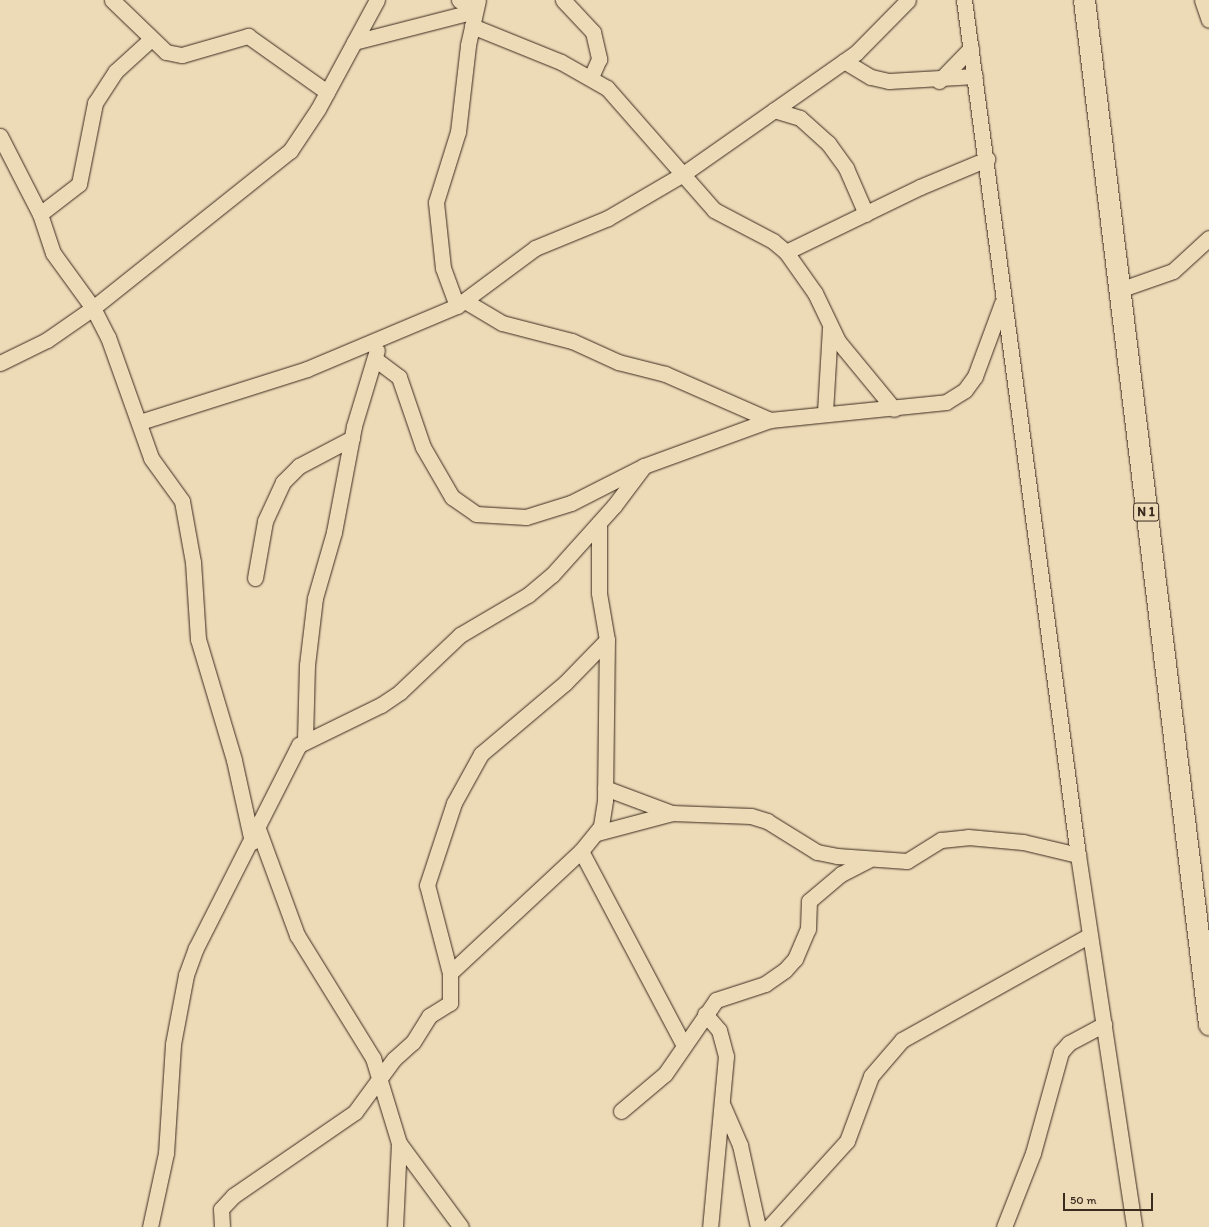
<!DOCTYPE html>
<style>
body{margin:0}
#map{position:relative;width:1209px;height:1227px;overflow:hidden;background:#eddbb8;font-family:Itim,sans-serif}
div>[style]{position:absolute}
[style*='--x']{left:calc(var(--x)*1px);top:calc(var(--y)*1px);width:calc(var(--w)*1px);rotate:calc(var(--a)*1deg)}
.roads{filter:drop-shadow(0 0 1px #3b2a1e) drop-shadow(0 0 1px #3b2a1e)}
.minor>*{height:15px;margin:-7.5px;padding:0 7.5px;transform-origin:7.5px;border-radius:7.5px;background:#eddbb8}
.highway>*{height:21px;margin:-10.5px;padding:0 10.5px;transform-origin:10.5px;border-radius:10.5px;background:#eddbb8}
span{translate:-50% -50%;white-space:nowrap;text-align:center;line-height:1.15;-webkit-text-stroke:4px #eddbb8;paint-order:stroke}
.shield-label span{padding:1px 3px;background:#eddbb8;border:1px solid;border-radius:3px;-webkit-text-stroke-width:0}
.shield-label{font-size:13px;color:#3b2a1e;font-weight:700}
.scale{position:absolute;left:1063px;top:1193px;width:90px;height:18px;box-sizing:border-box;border:2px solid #3b2a1e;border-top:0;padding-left:5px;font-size:12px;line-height:14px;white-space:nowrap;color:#3b2a1e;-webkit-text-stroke:3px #eddbb8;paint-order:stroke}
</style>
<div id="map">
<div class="roads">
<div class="minor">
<i style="--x:112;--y:0;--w:75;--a:43.9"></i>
<i style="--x:166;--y:52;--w:16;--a:11"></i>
<i style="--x:182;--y:55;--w:69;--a:-16.1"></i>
<i style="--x:248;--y:36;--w:97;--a:35.3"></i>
<i style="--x:459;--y:0;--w:19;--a:35"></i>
<i style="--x:563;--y:0;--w:44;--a:46.8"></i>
<i style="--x:593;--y:32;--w:28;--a:77"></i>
<i style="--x:599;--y:59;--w:20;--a:114"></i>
<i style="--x:964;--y:0;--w:863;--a:82.41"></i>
<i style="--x:1078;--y:855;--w:376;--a:81.4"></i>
<i style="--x:1202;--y:0;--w:21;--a:71"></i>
<i style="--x:472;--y:26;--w:96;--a:22"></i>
<i style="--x:561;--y:62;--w:53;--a:29.5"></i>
<i style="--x:607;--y:88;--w:162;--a:48.7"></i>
<i style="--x:714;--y:210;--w:67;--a:27.7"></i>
<i style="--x:773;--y:241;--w:17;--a:40"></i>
<i style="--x:786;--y:252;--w:50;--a:54.7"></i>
<i style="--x:815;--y:293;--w:53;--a:64.4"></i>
<i style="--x:838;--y:341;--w:88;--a:50.5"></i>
<i style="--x:354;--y:42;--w:125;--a:-14.4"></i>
<i style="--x:844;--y:61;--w:31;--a:31"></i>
<i style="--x:871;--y:77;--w:18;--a:13"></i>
<i style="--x:889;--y:81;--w:86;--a:-3.3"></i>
<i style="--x:939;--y:81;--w:46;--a:-45.9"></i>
<i style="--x:774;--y:110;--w:27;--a:17"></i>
<i style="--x:800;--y:118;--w:38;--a:42"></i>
<i style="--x:828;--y:143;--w:31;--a:54"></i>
<i style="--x:846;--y:168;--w:50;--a:66.5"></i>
<i style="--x:0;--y:136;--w:88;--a:62.9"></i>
<i style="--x:40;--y:214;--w:41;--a:71.6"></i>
<i style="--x:53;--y:253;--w:68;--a:54"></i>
<i style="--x:93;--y:308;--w:33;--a:63"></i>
<i style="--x:108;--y:337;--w:128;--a:70.4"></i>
<i style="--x:151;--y:458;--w:53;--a:54.2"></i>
<i style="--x:182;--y:501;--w:62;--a:79.8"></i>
<i style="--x:193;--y:562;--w:77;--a:86.3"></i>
<i style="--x:198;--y:639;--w:126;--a:73.4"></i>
<i style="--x:234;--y:760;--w:84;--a:77.6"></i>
<i style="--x:40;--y:214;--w:49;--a:-37.6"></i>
<i style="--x:79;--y:184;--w:83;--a:-78.8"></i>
<i style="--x:95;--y:103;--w:38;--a:-57"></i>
<i style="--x:116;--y:71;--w:47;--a:-42.4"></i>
<i style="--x:786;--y:252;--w:149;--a:-25.9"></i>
<i style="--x:920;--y:187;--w:73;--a:-22.7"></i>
<i style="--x:1119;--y:290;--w:57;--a:-19.4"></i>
<i style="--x:1173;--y:271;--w:49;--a:-42.5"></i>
<i style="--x:465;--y:301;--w:43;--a:30.7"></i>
<i style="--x:502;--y:323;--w:72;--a:14.4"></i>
<i style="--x:572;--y:341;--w:51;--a:24.5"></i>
<i style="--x:618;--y:362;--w:49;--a:14.3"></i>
<i style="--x:665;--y:374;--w:115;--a:23.7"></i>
<i style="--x:457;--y:306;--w:40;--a:-110.2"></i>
<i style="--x:443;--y:268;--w:66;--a:-96.1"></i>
<i style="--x:436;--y:202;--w:73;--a:-72.6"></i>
<i style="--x:458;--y:132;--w:88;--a:-83.4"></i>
<i style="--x:468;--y:45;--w:46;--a:-77.5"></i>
<i style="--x:375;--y:359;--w:30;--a:37"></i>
<i style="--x:399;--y:377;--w:74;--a:71.1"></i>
<i style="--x:423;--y:447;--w:58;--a:59.9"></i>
<i style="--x:452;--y:497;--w:29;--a:35"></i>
<i style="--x:476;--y:514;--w:50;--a:3.4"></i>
<i style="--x:526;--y:517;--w:47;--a:-17.3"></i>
<i style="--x:571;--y:503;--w:82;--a:-26.9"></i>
<i style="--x:644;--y:466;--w:134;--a:-20.1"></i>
<i style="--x:770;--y:420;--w:177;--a:-5.8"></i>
<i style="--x:946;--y:402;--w:22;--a:-32"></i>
<i style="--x:965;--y:390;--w:17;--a:-54"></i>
<i style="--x:975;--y:376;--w:78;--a:-69.7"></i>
<i style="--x:0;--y:363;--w:52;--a:-26.1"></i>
<i style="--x:47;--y:340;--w:56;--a:-34.8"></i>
<i style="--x:93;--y:308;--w:252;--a:-38.6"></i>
<i style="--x:290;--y:151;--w:50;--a:-56.3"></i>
<i style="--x:318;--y:109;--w:124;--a:-61.6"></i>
<i style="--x:825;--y:412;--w:84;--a:-86.6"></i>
<i style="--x:140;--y:422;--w:175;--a:-17.6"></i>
<i style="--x:307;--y:369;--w:163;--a:-22.8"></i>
<i style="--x:457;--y:306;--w:97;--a:-36.6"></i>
<i style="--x:535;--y:248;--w:79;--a:-22.3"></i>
<i style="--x:608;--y:218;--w:87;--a:-30.4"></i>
<i style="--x:683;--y:174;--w:211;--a:-35"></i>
<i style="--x:856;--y:53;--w:74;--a:-45.5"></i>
<i style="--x:255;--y:578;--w:58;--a:-80"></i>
<i style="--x:265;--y:521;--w:43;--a:-65.2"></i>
<i style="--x:283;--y:482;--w:23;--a:-45"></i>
<i style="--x:299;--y:466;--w:60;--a:-27.8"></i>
<i style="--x:305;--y:740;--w:75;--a:-88.5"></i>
<i style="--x:307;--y:665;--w:67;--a:-83.2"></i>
<i style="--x:315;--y:598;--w:69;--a:-73.9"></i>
<i style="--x:334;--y:532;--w:108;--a:-79.3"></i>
<i style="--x:354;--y:426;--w:79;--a:-73.2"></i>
<i style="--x:605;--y:788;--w:72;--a:20.5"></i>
<i style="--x:672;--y:813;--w:79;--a:2.2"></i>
<i style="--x:751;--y:816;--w:17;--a:17"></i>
<i style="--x:767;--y:821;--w:59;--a:31.8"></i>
<i style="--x:817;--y:852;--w:20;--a:11"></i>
<i style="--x:837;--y:856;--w:70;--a:4.1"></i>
<i style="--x:907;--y:861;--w:40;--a:-32"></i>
<i style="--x:941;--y:840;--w:27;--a:-6"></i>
<i style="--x:968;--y:837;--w:55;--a:5.2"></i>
<i style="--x:1023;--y:842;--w:57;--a:13.3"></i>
<i style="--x:258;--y:829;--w:113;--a:69.8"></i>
<i style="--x:297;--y:935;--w:145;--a:58.3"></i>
<i style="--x:373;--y:1058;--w:89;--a:73"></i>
<i style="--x:399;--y:1143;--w:84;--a:92.7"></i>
<i style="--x:597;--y:833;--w:78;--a:-14.9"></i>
<i style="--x:581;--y:851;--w:218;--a:62.1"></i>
<i style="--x:450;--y:973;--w:179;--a:-43"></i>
<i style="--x:581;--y:851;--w:32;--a:-51"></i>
<i style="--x:601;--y:826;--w:26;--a:-81"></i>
<i style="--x:605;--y:800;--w:160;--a:-89.3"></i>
<i style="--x:607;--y:640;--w:48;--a:-99.7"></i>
<i style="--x:599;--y:593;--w:70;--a:-90"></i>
<i style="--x:705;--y:1014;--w:21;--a:49"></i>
<i style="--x:719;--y:1030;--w:27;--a:75"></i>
<i style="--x:726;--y:1056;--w:172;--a:95.3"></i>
<i style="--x:723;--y:1106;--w:43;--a:66.4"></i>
<i style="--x:740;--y:1145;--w:84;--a:77.6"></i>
<i style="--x:621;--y:1111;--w:57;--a:-40.1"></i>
<i style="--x:665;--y:1074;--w:90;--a:-55.4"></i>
<i style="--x:716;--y:1000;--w:52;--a:-18.1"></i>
<i style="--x:765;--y:984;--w:24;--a:-35"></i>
<i style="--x:785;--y:970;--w:15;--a:-48"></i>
<i style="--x:795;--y:959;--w:33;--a:-67"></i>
<i style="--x:808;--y:929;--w:28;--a:-88"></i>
<i style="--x:809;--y:901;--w:42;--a:-40.2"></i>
<i style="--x:841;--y:874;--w:30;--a:-27"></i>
<i style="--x:399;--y:1143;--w:104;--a:53.6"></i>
<i style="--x:150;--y:1227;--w:76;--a:-77.8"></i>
<i style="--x:166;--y:1153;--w:109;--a:-86.3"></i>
<i style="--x:173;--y:1044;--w:70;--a:-79.3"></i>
<i style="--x:186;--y:975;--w:29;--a:-70"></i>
<i style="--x:196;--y:948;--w:228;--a:-63.1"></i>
<i style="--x:299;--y:745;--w:91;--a:-26"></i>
<i style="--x:381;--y:705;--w:23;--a:-34"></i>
<i style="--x:400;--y:692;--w:83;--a:-43.5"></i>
<i style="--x:460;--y:635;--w:79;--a:-30.5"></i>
<i style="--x:528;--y:595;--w:31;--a:-40"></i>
<i style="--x:552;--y:575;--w:93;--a:-48.1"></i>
<i style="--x:614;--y:506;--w:50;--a:-53.1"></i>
<i style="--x:222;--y:1227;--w:18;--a:-93"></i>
<i style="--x:221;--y:1209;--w:18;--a:-47"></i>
<i style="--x:233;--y:1196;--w:148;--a:-34.5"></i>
<i style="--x:355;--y:1112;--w:66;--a:-53.7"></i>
<i style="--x:394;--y:1059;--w:25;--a:-42"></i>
<i style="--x:413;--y:1042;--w:31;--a:-58"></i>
<i style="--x:429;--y:1016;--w:25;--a:-32"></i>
<i style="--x:450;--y:1003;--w:30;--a:-90"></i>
<i style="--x:450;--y:973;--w:91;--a:-104.6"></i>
<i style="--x:427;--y:885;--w:86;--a:-71.8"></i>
<i style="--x:454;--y:803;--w:56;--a:-61.1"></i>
<i style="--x:481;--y:754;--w:110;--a:-40.2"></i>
<i style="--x:565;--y:683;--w:60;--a:-45.7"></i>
<i style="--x:769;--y:1227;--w:116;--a:-47.8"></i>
<i style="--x:847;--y:1141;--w:69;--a:-69.7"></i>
<i style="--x:871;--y:1076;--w:48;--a:-49.3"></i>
<i style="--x:902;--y:1040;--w:215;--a:-29.2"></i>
<i style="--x:1004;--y:1227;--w:79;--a:-68.6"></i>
<i style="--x:1033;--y:1153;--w:105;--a:-74.5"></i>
<i style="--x:1061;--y:1052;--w:12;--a:-48"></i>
<i style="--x:1069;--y:1043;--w:40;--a:-28"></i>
</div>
<div class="highway">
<i style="--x:1084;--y:0;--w:1032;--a:83.04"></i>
</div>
</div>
<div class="shield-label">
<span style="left:1146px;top:512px">N 1</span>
</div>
<div class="scale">50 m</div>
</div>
